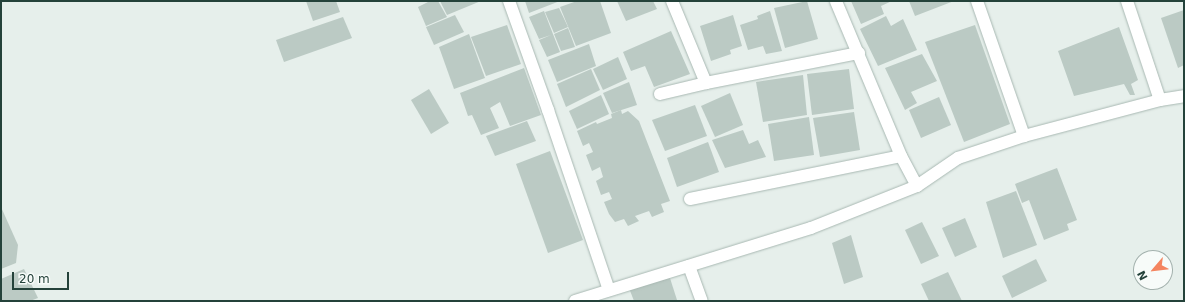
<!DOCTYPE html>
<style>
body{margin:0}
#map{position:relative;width:1185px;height:302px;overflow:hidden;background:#e6efeb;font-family:"DejaVu Sans",sans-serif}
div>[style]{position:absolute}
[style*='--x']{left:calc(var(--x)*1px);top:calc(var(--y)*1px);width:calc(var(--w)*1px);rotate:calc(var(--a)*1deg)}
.building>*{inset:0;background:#bbcac4}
.roads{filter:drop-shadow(0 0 1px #a8b8b2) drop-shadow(0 0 1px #a8b8b2)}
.street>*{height:12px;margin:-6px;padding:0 6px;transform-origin:6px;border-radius:6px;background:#fff}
span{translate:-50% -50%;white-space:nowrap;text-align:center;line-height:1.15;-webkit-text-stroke:3px #f7fbf9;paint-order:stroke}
.frame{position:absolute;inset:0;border:2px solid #24423a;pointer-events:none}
.north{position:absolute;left:1133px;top:250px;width:40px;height:40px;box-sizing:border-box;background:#f7fbf9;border:1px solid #a3b1ad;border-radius:50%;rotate:242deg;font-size:11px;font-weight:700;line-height:16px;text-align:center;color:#24423a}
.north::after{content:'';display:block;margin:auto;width:14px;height:18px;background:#f4845f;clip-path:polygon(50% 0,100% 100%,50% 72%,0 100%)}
.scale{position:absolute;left:12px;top:272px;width:57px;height:18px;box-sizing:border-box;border:2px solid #24423a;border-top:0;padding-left:5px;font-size:12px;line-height:14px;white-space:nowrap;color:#24423a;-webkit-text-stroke:3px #f7fbf9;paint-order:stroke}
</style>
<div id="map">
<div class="building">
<i style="clip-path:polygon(306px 1px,336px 1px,340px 12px,313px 21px)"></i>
<i style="clip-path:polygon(430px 1px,438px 1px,447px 17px,426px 26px,418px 7px)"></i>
<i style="clip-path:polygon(440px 1px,481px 1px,447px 15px)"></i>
<i style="clip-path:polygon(525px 1px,560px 1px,529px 13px)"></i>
<i style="clip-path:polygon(577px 1px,600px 1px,611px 33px,576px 46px,560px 7px)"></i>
<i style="clip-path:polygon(617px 1px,653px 1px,657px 9px,626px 21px)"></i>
<i style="clip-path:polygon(807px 1px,818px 39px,785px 48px,774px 8px)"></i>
<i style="clip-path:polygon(851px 1px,892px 1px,881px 6px,884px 14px,861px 24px)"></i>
<i style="clip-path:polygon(909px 1px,954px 1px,915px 16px)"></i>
<i style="clip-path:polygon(559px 8px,568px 27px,554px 33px,545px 12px)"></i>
<i style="clip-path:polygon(1184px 10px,1184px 65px,1178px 68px,1161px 18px)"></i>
<i style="clip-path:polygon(544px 11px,560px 52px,547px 57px,539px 40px,551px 35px,539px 39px,529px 17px)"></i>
<i style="clip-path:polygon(770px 11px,782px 51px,766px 54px,763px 46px,748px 50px,740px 25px,758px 19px,757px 16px)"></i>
<i style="clip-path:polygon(455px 15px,464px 32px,434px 45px,426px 27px)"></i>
<i style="clip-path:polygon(733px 15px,742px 46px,730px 50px,731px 54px,711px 61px,700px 26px)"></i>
<i style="clip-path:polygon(886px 16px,891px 26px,903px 19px,917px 50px,878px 66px,860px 29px)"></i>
<i style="clip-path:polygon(343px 17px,352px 38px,284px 62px,276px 40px)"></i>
<i style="clip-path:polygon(507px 25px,521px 64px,486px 76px,471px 37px)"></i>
<i style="clip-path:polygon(975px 25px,1010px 124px,964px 142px,925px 42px)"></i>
<i style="clip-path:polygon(1119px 27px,1138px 80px,1131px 84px,1135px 95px,1130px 95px,1124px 84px,1074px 96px,1058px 51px)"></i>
<i style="clip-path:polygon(568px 28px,575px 47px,561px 51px,554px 34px)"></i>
<i style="clip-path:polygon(671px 31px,690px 74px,654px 87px,645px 66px,631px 71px,623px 52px)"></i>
<i style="clip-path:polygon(469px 34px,485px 78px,454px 89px,439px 47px)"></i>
<i style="clip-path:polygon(589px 44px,596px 66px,557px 82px,548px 60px)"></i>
<i style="clip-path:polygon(922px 54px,937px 81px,911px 92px,917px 103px,905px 110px,885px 68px)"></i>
<i style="clip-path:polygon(618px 57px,627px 79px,603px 90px,593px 69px)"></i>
<i style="clip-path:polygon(524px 68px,541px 115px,510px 126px,500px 102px,490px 108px,499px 128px,481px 135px,472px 115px,468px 116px,460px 93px)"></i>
<i style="clip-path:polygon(591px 69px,600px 90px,566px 107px,557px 84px)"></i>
<i style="clip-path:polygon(849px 69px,854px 109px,812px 115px,807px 74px)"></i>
<i style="clip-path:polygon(803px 75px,807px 115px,763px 122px,756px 82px)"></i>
<i style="clip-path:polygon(629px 82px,637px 105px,612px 113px,603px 93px)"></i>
<i style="clip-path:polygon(429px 89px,449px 123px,431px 134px,411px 100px)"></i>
<i style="clip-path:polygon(730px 93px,743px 125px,715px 137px,701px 106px)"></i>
<i style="clip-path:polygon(601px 95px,609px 114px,577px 129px,569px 111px)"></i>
<i style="clip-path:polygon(939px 97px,951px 125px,921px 138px,909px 110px)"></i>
<i style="clip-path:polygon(695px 105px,707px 136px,665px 151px,652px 120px)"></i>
<i style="clip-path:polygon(621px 110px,622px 114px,628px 111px,639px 121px,670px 201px,661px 204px,664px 212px,652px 217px,649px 211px,635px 216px,639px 221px,628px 226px,624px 219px,615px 222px,609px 214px,604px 202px,612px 199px,609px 192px,601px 195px,596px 181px,603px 177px,600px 167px,592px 171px,586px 155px,593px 152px,589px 143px,583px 146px,577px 131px,596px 122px,597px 124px,612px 118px,611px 114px)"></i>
<i style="clip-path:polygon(854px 112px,860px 150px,820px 157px,813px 118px)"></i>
<i style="clip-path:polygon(809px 117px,814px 155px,774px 161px,768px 124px)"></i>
<i style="clip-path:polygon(527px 121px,536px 141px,495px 156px,486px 136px)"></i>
<i style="clip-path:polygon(743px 130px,749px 144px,758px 140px,766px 157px,725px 168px,712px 140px)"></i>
<i style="clip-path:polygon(708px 142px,719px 172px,677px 187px,667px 158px)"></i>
<i style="clip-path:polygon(550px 151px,583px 240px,548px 253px,516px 164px)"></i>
<i style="clip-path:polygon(1057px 168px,1077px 220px,1067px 224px,1069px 230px,1044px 240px,1029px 200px,1022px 203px,1015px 184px)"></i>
<i style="clip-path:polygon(1016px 191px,1037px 245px,1003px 258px,986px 202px)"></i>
<i style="clip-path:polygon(1px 207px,18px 245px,16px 263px,1px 269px)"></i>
<i style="clip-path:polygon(965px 218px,977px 247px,955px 257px,942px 228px)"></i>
<i style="clip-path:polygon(922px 222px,939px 256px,921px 264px,905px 230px)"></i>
<i style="clip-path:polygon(851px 235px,863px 277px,844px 284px,832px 243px)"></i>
<i style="clip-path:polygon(1036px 259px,1047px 281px,1012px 298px,1002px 276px)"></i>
<i style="clip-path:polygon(24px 269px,38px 298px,30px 301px,1px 301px,1px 279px)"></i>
<i style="clip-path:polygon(948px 272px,962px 301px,929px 301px,921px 284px)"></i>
<i style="clip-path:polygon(669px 275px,677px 300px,634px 301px,629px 288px)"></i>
</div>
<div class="roads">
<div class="street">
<i style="--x:509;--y:1;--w:116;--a:70.3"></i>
<i style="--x:548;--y:110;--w:190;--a:71.3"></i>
<i style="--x:672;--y:1;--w:89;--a:67.5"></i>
<i style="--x:977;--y:1;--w:143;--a:70.8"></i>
<i style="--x:1127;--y:1;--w:104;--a:71.6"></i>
<i style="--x:660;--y:94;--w:47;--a:-13.4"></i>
<i style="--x:706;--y:83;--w:156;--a:-11.1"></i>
<i style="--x:901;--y:156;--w:34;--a:62"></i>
<i style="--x:690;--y:199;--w:215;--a:-11.5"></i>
<i style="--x:901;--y:156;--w:168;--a:-112.8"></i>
<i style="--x:689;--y:266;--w:37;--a:70"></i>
<i style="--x:575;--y:301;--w:247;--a:-17.2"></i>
<i style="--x:811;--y:228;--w:114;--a:-21.6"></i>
<i style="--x:917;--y:186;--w:50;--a:-34.3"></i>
<i style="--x:958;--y:158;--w:70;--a:-18.4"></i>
<i style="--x:1024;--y:136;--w:141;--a:-14.8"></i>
<i style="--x:1160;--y:100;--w:24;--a:-9"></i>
</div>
</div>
<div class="frame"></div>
<div class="north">N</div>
<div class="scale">20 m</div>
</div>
